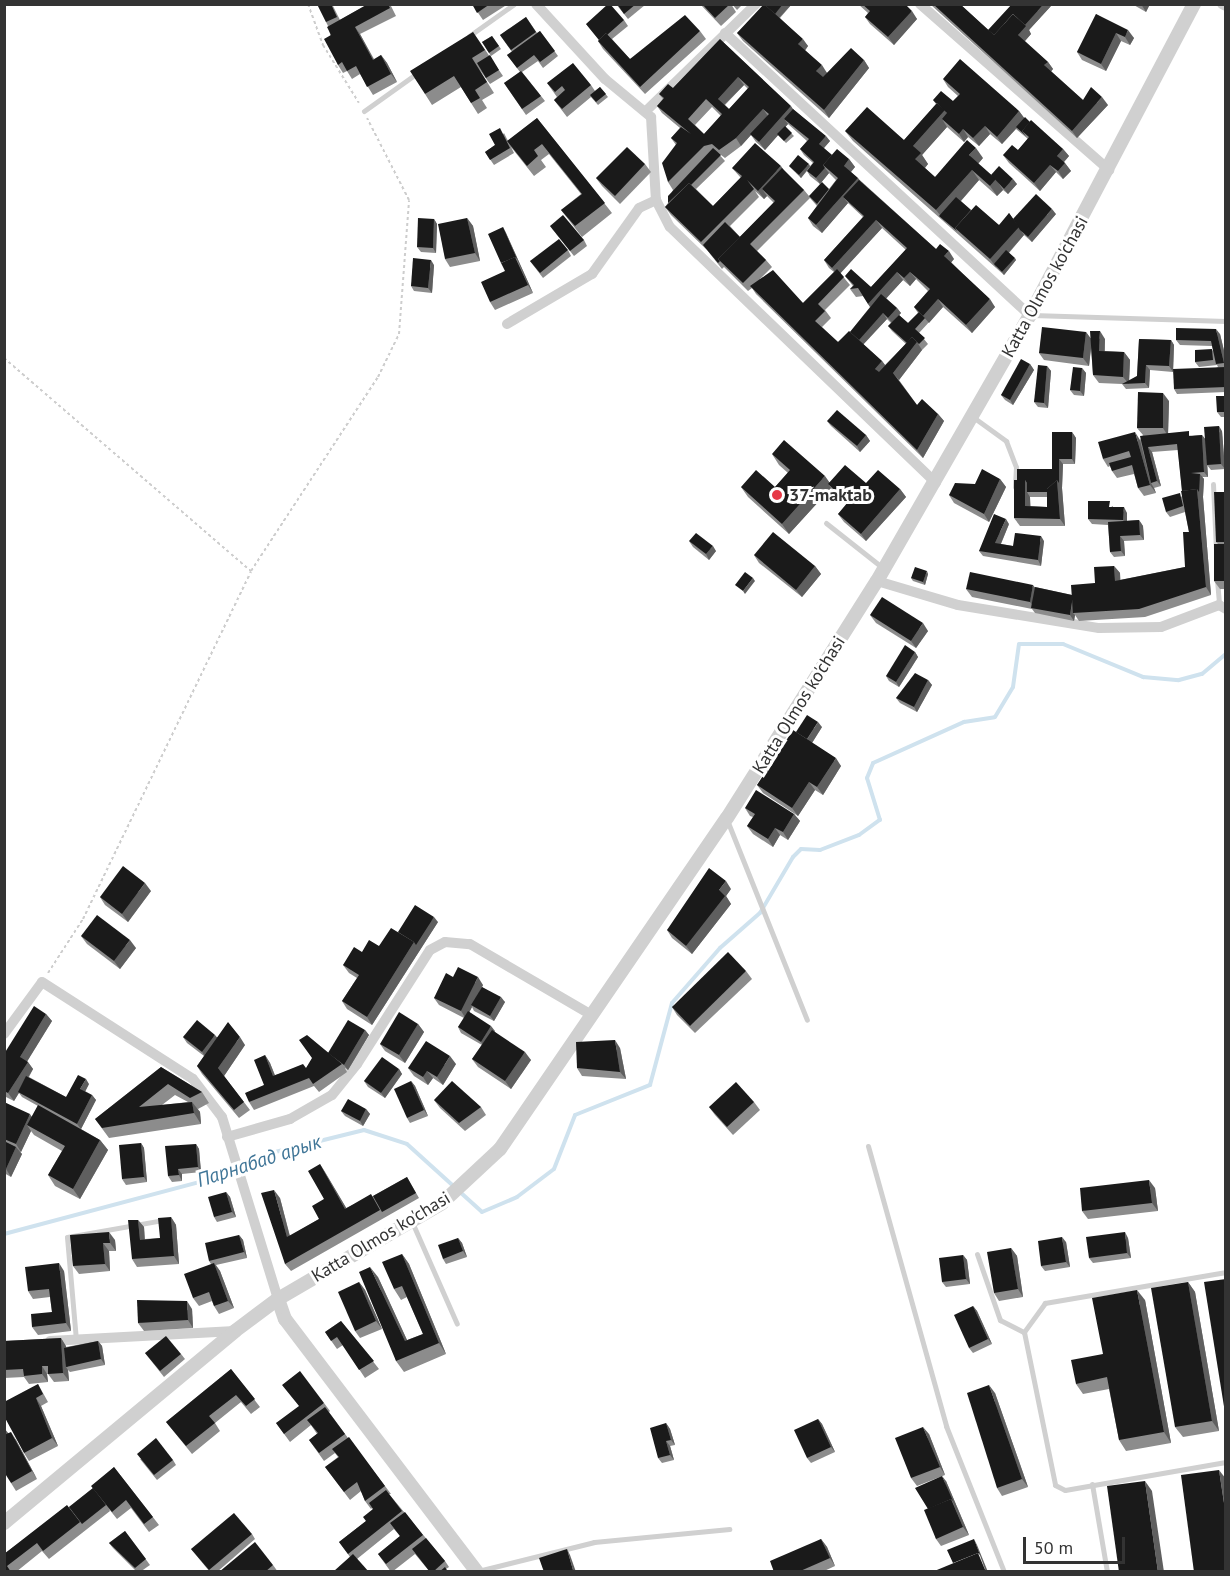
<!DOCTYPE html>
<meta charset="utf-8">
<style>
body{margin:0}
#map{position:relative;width:1230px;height:1576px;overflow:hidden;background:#fff;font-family:"PT Sans",sans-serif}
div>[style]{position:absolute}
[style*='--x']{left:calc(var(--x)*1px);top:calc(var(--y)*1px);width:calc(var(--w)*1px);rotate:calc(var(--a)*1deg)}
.stream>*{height:4px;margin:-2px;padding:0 2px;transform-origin:2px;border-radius:2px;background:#cfe2ee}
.path>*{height:2px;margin-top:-1px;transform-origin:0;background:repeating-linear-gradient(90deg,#cdcdcd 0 3px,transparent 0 6px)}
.service>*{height:5px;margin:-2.5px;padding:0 2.5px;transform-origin:2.5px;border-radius:2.5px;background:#d0d0d0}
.minor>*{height:10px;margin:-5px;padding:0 5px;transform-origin:5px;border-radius:5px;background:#d0d0d0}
.tertiary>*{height:14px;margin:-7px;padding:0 7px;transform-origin:7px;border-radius:7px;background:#d0d0d0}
.wall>*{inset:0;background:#8c8c8c}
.shaded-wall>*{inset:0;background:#5f5f5f}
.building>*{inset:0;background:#1a1a1a}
.dots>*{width:16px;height:16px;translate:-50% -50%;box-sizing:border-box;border:3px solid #fff;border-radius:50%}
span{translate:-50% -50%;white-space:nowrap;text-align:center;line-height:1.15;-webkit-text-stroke:6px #fff;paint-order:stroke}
.street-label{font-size:18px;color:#333}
.poi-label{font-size:18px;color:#333;font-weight:700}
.left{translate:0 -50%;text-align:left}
.water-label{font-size:20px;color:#3f7597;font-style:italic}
.frame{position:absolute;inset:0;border:6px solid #333;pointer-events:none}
.scale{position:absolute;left:1023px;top:1537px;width:102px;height:27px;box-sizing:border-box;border:3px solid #333;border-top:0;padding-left:8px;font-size:18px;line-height:21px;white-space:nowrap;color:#333;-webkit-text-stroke:4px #fff;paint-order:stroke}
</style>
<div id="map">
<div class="stream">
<i style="--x:4;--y:1234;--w:230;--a:-14.9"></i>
<i style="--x:226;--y:1175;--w:46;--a:-27.1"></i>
<i style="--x:267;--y:1154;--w:100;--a:-13.9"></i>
<i style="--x:364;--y:1130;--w:45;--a:18"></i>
<i style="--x:407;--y:1144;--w:101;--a:42.2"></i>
<i style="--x:482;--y:1212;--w:38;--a:-23"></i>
<i style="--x:517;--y:1197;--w:46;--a:-37.1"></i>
<i style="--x:554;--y:1169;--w:58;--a:-68.7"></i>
<i style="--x:575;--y:1115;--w:81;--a:-21.8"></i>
<i style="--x:650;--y:1085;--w:85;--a:-75"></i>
<i style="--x:672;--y:1003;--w:73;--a:-48.9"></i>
<i style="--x:720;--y:948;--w:53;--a:-41.2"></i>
<i style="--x:760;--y:913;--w:65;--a:-59.5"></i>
<i style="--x:793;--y:857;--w:11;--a:-45"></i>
<i style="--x:801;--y:849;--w:19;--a:3"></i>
<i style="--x:820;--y:850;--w:42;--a:-21"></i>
<i style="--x:859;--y:835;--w:26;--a:-36"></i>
<i style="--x:880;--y:820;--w:44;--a:-107.2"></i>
<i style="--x:867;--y:778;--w:16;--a:-68"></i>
<i style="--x:873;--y:763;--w:100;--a:-24.3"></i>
<i style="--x:964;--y:722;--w:31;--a:-9"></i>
<i style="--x:995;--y:717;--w:35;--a:-59"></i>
<i style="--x:1013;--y:687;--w:43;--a:-82.1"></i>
<i style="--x:1019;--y:644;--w:44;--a:0"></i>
<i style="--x:1063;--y:644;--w:87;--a:22.4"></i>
<i style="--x:1143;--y:677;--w:36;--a:5"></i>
<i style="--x:1179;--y:680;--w:24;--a:-15"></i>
<i style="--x:1202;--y:674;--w:31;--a:-40"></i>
</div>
<div class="path">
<i style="--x:308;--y:4;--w:44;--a:69.9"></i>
<i style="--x:323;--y:45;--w:68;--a:58.2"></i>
<i style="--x:4;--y:358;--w:326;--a:40.8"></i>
<i style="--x:48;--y:973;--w:64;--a:-57.1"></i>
<i style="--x:83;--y:919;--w:386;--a:-64.2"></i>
<i style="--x:251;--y:571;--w:232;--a:-56.8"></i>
<i style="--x:378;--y:377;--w:48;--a:-64"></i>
<i style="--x:399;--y:334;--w:134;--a:-85.7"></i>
<i style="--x:409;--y:200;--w:92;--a:-117.1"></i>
</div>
<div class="service">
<i style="--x:469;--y:36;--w:55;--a:-35.4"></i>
<i style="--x:364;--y:111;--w:65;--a:-35.6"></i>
<i style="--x:1032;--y:315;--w:194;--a:1.8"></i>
<i style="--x:973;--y:417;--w:41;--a:36"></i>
<i style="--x:1006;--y:441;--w:28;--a:69"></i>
<i style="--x:1016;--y:467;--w:20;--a:93"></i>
<i style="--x:1213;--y:484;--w:66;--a:87.4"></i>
<i style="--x:826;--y:523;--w:73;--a:38.3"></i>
<i style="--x:1217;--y:580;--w:25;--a:85"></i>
<i style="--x:727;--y:820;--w:215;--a:68.2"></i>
<i style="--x:868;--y:1146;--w:291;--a:74.4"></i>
<i style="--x:946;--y:1426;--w:157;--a:68.3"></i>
<i style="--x:412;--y:1222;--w:111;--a:66.2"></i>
<i style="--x:977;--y:1254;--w:70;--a:70.8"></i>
<i style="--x:1000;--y:1320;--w:27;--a:27"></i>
<i style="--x:1226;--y:1272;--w:184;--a:170.3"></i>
<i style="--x:1045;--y:1303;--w:36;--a:126"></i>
<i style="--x:1024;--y:1332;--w:156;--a:78.5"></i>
<i style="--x:1055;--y:1485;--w:11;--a:27"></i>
<i style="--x:1065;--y:1490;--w:163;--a:-9.9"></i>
<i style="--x:76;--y:1340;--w:103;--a:-95"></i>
<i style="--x:67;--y:1237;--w:97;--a:-10"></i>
<i style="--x:1092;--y:1484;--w:89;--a:80.3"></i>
<i style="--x:478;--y:1571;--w:120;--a:-14"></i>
<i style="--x:594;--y:1542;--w:136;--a:-5.5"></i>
</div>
<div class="minor">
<i style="--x:536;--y:4;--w:102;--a:47.4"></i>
<i style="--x:605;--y:79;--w:60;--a:39.6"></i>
<i style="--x:651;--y:117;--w:83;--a:86.6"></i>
<i style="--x:656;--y:200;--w:30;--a:63"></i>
<i style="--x:670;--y:227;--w:369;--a:43.9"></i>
<i style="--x:920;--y:4;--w:252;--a:41.3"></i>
<i style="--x:1222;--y:4;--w:4;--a:27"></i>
<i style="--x:725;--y:33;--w:415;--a:42.8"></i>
<i style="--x:647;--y:110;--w:152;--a:-44.2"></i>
<i style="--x:507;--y:324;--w:99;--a:-30.5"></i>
<i style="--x:592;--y:274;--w:81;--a:-54.5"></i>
<i style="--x:639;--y:208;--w:19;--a:-25"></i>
<i style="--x:877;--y:581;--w:84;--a:16.5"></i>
<i style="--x:958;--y:605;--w:143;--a:9.3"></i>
<i style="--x:1099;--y:628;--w:62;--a:-0.9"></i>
<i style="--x:1161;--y:627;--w:62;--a:-20.8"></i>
<i style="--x:1219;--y:605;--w:8;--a:30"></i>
<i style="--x:4;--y:1034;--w:64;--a:-53.8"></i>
<i style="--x:42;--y:982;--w:179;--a:32.7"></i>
<i style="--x:193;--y:1079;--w:48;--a:52.7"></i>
<i style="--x:222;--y:1117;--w:190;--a:72.9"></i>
<i style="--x:227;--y:1137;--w:66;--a:-15.9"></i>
<i style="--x:290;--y:1119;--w:48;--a:-29.7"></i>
<i style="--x:332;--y:1095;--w:40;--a:-51"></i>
<i style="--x:357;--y:1064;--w:135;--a:-57.4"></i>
<i style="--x:430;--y:950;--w:17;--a:-28"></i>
<i style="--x:445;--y:942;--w:25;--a:5"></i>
<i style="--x:470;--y:944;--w:139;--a:30.3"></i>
<i style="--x:50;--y:1341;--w:185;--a:-3.1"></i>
</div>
<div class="tertiary">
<i style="--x:278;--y:1299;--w:21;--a:71"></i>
<i style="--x:285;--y:1319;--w:318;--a:52.8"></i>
<i style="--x:4;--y:1523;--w:300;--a:-39.7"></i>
<i style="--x:235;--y:1331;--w:54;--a:-36.7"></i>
<i style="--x:278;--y:1299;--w:190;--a:-30.3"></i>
<i style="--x:442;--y:1203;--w:79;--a:-43"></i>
<i style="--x:500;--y:1149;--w:401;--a:-55.6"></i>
<i style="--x:727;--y:818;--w:280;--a:-57.7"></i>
<i style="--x:877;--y:581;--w:307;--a:-60.1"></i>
<i style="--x:1030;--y:315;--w:352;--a:-62.2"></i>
</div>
<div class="wall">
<i style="clip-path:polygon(317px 4px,332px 4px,340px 20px,368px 4px,390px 4px,396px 16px,360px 34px,374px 59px,381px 55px,387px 63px,397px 82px,373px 95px,360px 74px,352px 79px,347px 71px,343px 73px,338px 65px,328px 26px)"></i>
<i style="clip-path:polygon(472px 4px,508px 4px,483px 20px)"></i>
<i style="clip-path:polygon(616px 4px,644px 4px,645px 5px,628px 19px)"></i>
<i style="clip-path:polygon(700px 4px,731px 4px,736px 12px,721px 26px)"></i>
<i style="clip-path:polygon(732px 4px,743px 4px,737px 10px)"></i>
<i style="clip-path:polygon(792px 4px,780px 18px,808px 46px,805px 50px,827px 73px,864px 60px,869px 68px,829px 118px,743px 41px,737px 33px,766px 6px)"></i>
<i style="clip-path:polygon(858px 4px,905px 4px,917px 19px,894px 45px,870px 24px,865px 17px,868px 13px)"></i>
<i style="clip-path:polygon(930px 4px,960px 4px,988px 30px,1051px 6px,1029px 30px,1031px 34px,1025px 41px,1048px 62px,1053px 69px,1051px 71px,1083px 100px,1108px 105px,1077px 138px)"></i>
<i style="clip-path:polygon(1132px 4px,1150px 4px,1146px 12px)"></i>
<i style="clip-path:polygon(1096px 14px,1134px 38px,1130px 45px,1121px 41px,1106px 71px,1082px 60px,1077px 52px)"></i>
<i style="clip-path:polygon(526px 17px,537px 33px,540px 31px,558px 56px,543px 68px,538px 61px,522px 72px,545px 101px,526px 115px,504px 83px,520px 72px,507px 55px,512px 52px,500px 35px)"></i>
<i style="clip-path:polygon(624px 20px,628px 26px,612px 39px,630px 59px,700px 31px,706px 39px,645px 94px,603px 49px,598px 41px,599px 40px,586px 24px)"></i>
<i style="clip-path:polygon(473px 32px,503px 76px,490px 84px,479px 69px,494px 93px,482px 100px,487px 108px,478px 114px,461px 87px,432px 105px,425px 94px)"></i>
<i style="clip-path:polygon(492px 36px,501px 49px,491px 56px,482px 42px)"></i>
<i style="clip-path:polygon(evenodd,720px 39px,793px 109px,830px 141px,824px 148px,832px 155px,849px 159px,855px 167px,851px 172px,936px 249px,954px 259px,951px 262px,995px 307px,972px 333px,943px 307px,919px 333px,928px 344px,922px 350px,899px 380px,917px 405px,938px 414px,944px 421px,923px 458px,756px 294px,752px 288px,748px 291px,724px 267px,722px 269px,707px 250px,671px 215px,665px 207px,668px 203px,673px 190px,668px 182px,676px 145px,671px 138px,680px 128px,662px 113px,657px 106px,663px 99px,659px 94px,673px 88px,720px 39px,744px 85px,748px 89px,729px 109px,725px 105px,744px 85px,720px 39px,712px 107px,721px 116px,704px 134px,695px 125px,712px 107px,720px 39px,788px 124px,807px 141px,800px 149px,804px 155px,813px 163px,810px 166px,789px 166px,801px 178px,807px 171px,810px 176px,820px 184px,829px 173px,836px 180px,829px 189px,809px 196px,804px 190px,784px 171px,732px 168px,741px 178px,713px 206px,696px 189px,725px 161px,717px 152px,725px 158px,741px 146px,751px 135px,756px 142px,765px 150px,778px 135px,786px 143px,794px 136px,785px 127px,788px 124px,720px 39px,755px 191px,764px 199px,767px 196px,774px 203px,740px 237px,730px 226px,759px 197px,755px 191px,720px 39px,810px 198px,817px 206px,808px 218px,813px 226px,822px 233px,848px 203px,863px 217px,824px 260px,829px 268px,834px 272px,803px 303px,760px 279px,772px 267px,766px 260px,757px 251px,810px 198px,720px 39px,882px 228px,906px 250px,871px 287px,845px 276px,853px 286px,850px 289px,856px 297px,863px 296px,870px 307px,850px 332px,838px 342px,822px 327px,831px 318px,825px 310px,850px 285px,840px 273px,882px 228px,720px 39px,916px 279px,928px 291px,914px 307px,918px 313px,908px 323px,899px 315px,901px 313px,897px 308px,886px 298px,903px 280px,910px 286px,916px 279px,720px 39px,887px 319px,891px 323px,888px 326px,892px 331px,906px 344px,885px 365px,882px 361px,863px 344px,887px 319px)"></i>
<i style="clip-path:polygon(943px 79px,1019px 111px,1024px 118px,1063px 149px,1069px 156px,1064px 162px,1071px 171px,1063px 179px,1056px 172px,1040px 191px,1009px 163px,1003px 155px,1018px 150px,1028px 139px,1016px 129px,1002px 144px,990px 134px,979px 146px,968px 137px,964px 142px,947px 127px,922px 155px,928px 164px,925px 168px,935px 177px,983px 158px,978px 164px,991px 175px,1017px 184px,1008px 194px,1003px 190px,997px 196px,979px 180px,961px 201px,971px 210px,999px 225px,1013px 219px,1056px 214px,1032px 242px,1024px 235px,1009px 253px,1016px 260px,1004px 275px,853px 141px,845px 131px,904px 140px,936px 104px,933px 100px,953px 101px,958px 96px,948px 87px)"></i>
<i style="clip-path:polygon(547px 83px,591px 85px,595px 91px,600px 87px,608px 97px,598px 105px,591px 97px,567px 117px,554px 100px,557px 97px)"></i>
<i style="clip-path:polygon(537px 118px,612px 213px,582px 237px,561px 210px,581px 194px,549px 154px,541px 160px,546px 167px,534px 176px,511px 147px,514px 153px,494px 165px,485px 152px,495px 145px,504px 133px,508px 141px)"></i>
<i style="clip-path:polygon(645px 164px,651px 172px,620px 204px,602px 186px,596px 178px)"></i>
<i style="clip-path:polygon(467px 218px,473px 226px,480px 261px,450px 267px,445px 259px)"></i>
<i style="clip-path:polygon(434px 219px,437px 224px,436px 253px,421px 252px,417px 247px)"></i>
<i style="clip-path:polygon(550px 226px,584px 240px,587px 246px,574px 256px)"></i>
<i style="clip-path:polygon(503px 227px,506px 233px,533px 293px,495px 310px,490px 302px,505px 271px)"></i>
<i style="clip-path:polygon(568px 250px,571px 256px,543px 278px,530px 261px)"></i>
<i style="clip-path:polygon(434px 265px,432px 293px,414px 291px,411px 286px)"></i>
<i style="clip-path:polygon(1086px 332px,1090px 338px,1105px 339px,1105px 351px,1124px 352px,1130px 360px,1129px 381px,1137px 376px,1139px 339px,1171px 340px,1174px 345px,1173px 372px,1150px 370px,1149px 388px,1126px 389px,1122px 384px,1099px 383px,1093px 375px,1091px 347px,1089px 366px,1044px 360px,1039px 353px)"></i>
<i style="clip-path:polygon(1220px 334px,1226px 359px,1226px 392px,1177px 394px,1174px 389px,1218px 367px,1217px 365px,1199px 367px,1195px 362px,1213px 350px,1212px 346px,1180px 345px,1176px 340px)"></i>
<i style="clip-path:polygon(1030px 364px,1034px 370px,1013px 405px,1005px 400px,1001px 395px)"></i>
<i style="clip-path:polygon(1047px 366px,1051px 371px,1048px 408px,1038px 407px,1034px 402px)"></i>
<i style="clip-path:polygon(1082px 368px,1086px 373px,1084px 396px,1074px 395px,1070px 390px)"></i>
<i style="clip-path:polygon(1226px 396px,1226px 417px,1221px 417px,1217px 412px)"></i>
<i style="clip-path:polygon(1169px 401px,1168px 433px,1192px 436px,1202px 435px,1205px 439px,1222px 431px,1225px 469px,1211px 470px,1207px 465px,1208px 477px,1202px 477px,1204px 479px,1203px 497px,1211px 595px,1145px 617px,1079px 621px,1075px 615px,1074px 621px,1035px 613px,1032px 609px,972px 597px,966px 589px,1035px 587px,1072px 595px,1095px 583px,1114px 566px,1120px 573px,1120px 580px,1185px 567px,1189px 532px,1185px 512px,1170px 517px,1166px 512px,1182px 496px,1182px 491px,1178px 450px,1152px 452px,1161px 486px,1154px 488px,1156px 493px,1144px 496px,1138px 488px,1134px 474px,1117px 478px,1112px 471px,1110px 466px,1108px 467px,1103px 459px,1140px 440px,1143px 435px,1137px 428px)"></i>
<i style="clip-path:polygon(827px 421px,866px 435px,870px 441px,860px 452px,831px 426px)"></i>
<i style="clip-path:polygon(evenodd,1072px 432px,1076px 438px,1075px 464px,1063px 464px,1062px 488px,1065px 526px,1020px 526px,1014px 518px,1017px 480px,1052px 469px,1072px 432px,1030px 497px,1047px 497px,1047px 507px,1030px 506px,1030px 497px)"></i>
<i style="clip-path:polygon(772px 454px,829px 482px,866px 483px,900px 489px,906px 497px,866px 541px,844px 522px,838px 514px,847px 504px,833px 492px,831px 488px,789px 534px,748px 497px,741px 487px,775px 487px,788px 473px,779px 465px)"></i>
<i style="clip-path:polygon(1000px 479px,1006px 487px,989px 522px,954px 503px,949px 495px,975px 484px)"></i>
<i style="clip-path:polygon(1226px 492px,1226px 589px,1220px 589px,1214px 581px,1218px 544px,1216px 542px)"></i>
<i style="clip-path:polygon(1113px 506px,1113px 507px,1127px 513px,1127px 521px,1139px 520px,1143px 526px,1144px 540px,1124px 541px,1125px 556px,1114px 557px,1110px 552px,1108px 525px,1092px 524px,1088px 519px)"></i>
<i style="clip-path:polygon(1009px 524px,1001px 544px,1013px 546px,1044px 541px,1041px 566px,983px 556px,979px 551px)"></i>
<i style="clip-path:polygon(689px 541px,716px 551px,709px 560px,693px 547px)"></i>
<i style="clip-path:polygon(754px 555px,815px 566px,821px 574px,802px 597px,759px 563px)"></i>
<i style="clip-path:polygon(928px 574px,925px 585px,913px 581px,911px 578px)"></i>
<i style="clip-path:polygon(870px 615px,928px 631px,916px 648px,876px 623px)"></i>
<i style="clip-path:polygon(915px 652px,918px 657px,899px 687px,889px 681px,886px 676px)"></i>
<i style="clip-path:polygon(928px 680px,932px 685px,917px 712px,900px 703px,896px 698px)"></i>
<i style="clip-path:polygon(822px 727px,812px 743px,841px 766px,823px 795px,815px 790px,798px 816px,763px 793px,757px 785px,796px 732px)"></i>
<i style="clip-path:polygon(745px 808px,794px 814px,800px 821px,788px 840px,780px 835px,773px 847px,753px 834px,747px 826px,753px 817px,750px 816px)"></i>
<i style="clip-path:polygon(731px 889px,726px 896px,731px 904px,692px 954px,672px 938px,667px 930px)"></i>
<i style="clip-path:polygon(151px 891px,128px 922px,105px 905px,100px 897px)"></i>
<i style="clip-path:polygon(438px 922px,372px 1025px,347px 1009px,342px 1001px,357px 978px,349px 973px,343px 965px,362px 952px,379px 946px,398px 932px)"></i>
<i style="clip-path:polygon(81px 936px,136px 948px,120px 969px,87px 944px)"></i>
<i style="clip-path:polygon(746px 971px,752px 979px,695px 1033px,677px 1015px,672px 1007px)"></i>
<i style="clip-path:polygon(453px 977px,483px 985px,482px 987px,505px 1002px,494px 1021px,474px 1011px,472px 1007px,469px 1012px,531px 1060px,511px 1089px,478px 1067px,472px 1059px,482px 1045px,461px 1033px,458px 1027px,464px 1018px,439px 1005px,434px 998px)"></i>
<i style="clip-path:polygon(46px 1014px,52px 1021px,27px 1061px,33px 1069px,29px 1077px,66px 1097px,89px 1084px,85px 1091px,92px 1095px,96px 1100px,81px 1129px,100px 1140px,108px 1150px,80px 1199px,55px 1186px,48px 1175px,62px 1151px,34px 1135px,31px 1131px,21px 1152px,19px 1151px,22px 1154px,11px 1177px,4px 1173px,4px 1102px,32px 1117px,38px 1106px,22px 1097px,19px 1093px,14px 1101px,4px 1096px,4px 1054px)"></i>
<i style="clip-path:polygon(418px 1024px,424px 1032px,405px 1063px,385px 1051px,380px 1044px)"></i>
<i style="clip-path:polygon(365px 1030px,369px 1035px,348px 1070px,345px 1068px,347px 1072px,319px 1092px,314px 1086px,254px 1110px,249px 1102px,264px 1085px,265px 1055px,270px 1063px,275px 1075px,306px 1068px,328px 1053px)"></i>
<i style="clip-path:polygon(183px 1037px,217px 1037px,245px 1045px,224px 1076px,250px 1110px,239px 1118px,202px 1074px,197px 1066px,204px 1056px,187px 1043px)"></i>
<i style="clip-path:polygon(620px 1048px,626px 1079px,582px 1076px,577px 1068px)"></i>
<i style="clip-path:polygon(456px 1064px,443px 1085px,433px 1078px,428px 1085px,414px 1076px,408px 1068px)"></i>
<i style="clip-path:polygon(evenodd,161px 1067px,202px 1092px,209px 1103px,198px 1109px,197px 1108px,200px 1112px,201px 1124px,109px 1138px,95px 1119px,161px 1067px,175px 1095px,188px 1102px,162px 1105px,175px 1095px)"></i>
<i style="clip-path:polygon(399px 1069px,402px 1074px,385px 1098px,368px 1087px,364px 1081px)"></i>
<i style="clip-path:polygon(411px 1081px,415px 1086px,428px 1116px,410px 1123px,407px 1118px)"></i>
<i style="clip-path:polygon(434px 1100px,481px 1107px,486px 1115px,465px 1131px,440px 1108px)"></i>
<i style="clip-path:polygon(754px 1102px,760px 1110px,733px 1135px,715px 1115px,709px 1107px)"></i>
<i style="clip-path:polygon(366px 1109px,370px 1114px,363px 1126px,345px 1116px,341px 1111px)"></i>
<i style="clip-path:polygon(141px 1143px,144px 1148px,147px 1182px,126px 1185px,122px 1179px)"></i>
<i style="clip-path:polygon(196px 1144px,199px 1149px,201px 1172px,182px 1174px,182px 1181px,172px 1182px,168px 1176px)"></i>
<i style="clip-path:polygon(320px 1164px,346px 1208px,373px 1196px,407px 1177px,419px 1198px,291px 1271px,285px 1264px,280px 1198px,290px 1236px,319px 1219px,324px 1199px)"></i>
<i style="clip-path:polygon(1155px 1188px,1158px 1211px,1088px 1219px,1082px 1211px)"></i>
<i style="clip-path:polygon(226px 1192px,230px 1197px,236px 1217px,217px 1222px,214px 1217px)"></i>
<i style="clip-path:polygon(171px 1217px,176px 1225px,179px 1264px,137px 1267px,132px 1259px,138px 1220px,144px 1227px,145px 1239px,160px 1238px)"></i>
<i style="clip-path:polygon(70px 1235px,115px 1240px,116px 1251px,109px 1251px,110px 1271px,79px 1274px,73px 1266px)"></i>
<i style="clip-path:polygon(239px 1235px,243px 1240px,247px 1258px,216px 1265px,220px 1271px,234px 1308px,219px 1314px,214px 1306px,212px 1301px,199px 1306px,193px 1298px,211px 1264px,209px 1261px)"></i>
<i style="clip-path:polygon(458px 1238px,462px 1243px,467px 1257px,446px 1264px,443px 1259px)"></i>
<i style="clip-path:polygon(1128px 1238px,1131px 1258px,1093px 1263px,1089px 1258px)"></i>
<i style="clip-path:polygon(1066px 1242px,1070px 1267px,1045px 1271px,1041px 1266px)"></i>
<i style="clip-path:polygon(1011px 1248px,1017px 1256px,1023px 1297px,999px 1301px,994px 1293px)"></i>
<i style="clip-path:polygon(402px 1254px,409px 1264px,446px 1354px,404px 1372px,396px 1361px,378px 1277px,407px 1340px,423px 1334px,407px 1297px,401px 1300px,394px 1289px)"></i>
<i style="clip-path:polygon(963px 1255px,967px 1260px,970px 1284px,946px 1287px,942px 1282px)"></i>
<i style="clip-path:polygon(64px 1271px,71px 1331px,38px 1335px,32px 1327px,52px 1312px,50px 1297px,33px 1299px,28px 1291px)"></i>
<i style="clip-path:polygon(359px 1282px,365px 1290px,382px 1329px,360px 1338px,355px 1331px)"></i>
<i style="clip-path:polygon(1188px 1282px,1195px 1292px,1219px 1431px,1183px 1437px,1175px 1427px)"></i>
<i style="clip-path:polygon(1145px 1300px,1171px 1443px,1126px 1451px,1119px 1440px,1109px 1389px,1083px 1394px,1076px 1384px,1103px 1354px)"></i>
<i style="clip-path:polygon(973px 1306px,977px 1311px,992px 1344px,973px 1353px,969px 1348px)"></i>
<i style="clip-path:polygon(192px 1309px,193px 1328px,144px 1331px,138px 1323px)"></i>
<i style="clip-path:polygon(341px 1321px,379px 1369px,365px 1378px,343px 1345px,337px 1349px,325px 1332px)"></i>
<i style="clip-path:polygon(61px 1338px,66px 1347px,98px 1341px,102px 1346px,105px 1365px,70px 1372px,68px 1370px,69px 1381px,54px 1382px,48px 1374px,47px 1374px,48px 1382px,29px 1384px,24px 1377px,4px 1378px,4px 1341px)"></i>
<i style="clip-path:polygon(145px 1353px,181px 1354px,185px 1359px,164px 1377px)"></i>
<i style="clip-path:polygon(231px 1369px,260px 1407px,251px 1414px,241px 1402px,215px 1423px,220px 1431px,192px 1454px,166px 1422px)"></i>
<i style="clip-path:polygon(38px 1384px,48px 1402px,41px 1406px,58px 1446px,29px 1461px,24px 1453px)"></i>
<i style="clip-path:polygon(995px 1393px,1028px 1487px,1002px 1496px,997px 1488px)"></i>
<i style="clip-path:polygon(324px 1403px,330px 1411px,329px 1412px,348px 1438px,385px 1486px,391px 1494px,389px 1494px,445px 1561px,449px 1567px,446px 1569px,448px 1572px,430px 1572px,415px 1554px,392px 1572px,391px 1572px,378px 1554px,400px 1536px,394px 1529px,357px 1559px,350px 1557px,339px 1542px,366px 1521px,373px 1509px,372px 1508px,371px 1509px,365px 1501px,361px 1491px,350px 1500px,325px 1467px,338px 1457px,335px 1453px,324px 1461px,309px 1440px,317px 1434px,311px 1425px,290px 1442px,276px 1423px)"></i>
<i style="clip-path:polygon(818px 1419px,822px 1424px,835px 1452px,811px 1463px,807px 1458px)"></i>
<i style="clip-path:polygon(666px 1423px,670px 1429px,675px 1445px,670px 1446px,674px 1460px,662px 1463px,658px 1458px)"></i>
<i style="clip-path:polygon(8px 1433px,16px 1440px,37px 1479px,16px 1491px,11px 1483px)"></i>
<i style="clip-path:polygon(929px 1434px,945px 1475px,917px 1486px,911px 1478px)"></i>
<i style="clip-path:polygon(140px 1459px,173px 1460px,176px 1465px,157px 1480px)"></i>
<i style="clip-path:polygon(114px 1467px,159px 1525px,149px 1532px,131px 1508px,117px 1519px,109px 1509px,110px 1511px,49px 1559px,42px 1551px,16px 1572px,4px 1572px,4px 1554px,69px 1507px,93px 1488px)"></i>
<i style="clip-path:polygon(946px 1481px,969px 1535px,941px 1546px,936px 1539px,928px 1509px)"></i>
<i style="clip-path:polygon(125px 1531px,150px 1565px,140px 1572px,137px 1572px,113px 1548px,109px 1543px)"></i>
<i style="clip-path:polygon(252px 1534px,255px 1539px,217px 1572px,210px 1572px,191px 1549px)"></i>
<i style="clip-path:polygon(821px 1539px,827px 1547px,835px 1566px,822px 1572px,774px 1572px)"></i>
<i style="clip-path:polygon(273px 1565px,278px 1572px,219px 1572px)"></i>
</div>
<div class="shaded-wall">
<i style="clip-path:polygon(783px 4px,792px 4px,778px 19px,774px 14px)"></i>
<i style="clip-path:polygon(1044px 4px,1050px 4px,1051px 6px,1029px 30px,1031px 34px,1024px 42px,1018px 35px,1024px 26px)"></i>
<i style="clip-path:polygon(1141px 4px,1150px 4px,1146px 12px)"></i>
<i style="clip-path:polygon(912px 11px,917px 19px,894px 45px,888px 37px)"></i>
<i style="clip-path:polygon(355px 27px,360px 34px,378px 68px,373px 60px)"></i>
<i style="clip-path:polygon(1128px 30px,1134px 38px,1130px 45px,1125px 37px)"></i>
<i style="clip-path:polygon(1116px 33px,1121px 41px,1106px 71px,1101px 64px)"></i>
<i style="clip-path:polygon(803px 39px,808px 46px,804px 52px,798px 44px)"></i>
<i style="clip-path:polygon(381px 55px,387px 63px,397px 82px,391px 74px)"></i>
<i style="clip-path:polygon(864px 60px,869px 68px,829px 118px,824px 110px)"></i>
<i style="clip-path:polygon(1048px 62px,1053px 69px,1050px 73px,1044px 65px)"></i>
<i style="clip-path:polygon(822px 65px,827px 73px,822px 79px,816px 71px)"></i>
<i style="clip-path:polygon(738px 77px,744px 85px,723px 106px,718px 99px)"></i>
<i style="clip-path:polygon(1102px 97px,1108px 105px,1077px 138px,1072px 131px)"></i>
<i style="clip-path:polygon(791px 106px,796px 114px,784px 119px,788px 124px,765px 150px,759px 142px)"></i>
<i style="clip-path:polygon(763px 109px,768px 116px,741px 146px,736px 138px)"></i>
<i style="clip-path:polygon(945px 110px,952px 121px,942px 119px,947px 127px,922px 155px,928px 164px,923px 170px,915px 159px,913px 146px)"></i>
<i style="clip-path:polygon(1019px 111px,1025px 119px,1002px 144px,997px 137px)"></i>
<i style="clip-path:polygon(985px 126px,990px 134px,979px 146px,973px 138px)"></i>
<i style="clip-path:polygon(963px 129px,968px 137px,964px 142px,959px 134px)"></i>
<i style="clip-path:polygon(826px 136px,830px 141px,823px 149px,819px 144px)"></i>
<i style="clip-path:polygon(976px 148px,983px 158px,976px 166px,969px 155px)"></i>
<i style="clip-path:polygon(1063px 149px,1069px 156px,1063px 163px,1057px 156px)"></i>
<i style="clip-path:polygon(849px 159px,855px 167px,849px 174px,844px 166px)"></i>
<i style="clip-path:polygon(1065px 163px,1071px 171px,1063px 179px,1058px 171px)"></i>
<i style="clip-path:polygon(809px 164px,810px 166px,801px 178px,799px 175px)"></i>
<i style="clip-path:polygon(1050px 165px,1056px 172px,1040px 191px,1034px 183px)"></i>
<i style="clip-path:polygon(781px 166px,786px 174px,762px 189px,767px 196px,764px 199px,758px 191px)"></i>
<i style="clip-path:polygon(825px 168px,829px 173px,820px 184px,816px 178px)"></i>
<i style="clip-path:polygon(972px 170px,979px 180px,944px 220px,936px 210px)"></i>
<i style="clip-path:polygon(858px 178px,863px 186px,843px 197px,848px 203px,822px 233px,816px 225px)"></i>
<i style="clip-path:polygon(996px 179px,1003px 190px,997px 196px,990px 186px)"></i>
<i style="clip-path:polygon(1013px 179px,1017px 184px,1008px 194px,1004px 189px)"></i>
<i style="clip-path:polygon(1052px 209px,1056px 214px,1032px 242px,1028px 237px)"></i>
<i style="clip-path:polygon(1009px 213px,1024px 235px,996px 267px,990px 259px)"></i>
<i style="clip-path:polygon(467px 218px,473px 226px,480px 261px,475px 253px)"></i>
<i style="clip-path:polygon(434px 219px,437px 224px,436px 253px,433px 248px)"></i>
<i style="clip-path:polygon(876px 220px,882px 228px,838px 276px,832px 268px)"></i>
<i style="clip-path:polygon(503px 227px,506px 233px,533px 293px,528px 285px)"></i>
<i style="clip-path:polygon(949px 251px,954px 259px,950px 264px,944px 256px)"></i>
<i style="clip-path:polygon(1015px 258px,1016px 260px,1004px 275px,1002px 272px)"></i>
<i style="clip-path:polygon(431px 260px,434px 265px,432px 293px,428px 288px)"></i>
<i style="clip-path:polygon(897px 272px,903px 280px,874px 312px,868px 304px)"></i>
<i style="clip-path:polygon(910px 272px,916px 279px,910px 286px,904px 278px)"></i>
<i style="clip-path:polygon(938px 299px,943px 307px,929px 323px,923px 316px)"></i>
<i style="clip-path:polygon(990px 299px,995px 307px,972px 333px,966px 325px)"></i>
<i style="clip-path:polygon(897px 308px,901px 313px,892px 323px,888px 318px)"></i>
<i style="clip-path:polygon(883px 313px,887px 319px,862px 346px,858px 340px)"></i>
<i style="clip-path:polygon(1216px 329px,1220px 334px,1226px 359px,1226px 365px,1224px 363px)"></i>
<i style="clip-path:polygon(1100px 331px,1105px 339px,1104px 359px,1099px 351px)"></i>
<i style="clip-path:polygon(1086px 332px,1092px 340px,1089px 366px,1083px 358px)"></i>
<i style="clip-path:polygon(1171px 340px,1174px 345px,1173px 372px,1169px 366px)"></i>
<i style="clip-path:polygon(917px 342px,922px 350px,899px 380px,893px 373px)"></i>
<i style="clip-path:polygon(1124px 352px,1130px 360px,1129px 384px,1123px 377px)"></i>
<i style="clip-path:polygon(882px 361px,888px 369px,881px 377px,875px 369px)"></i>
<i style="clip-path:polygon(1030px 364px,1034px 370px,1013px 405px,1010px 400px)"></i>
<i style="clip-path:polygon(1146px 365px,1150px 370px,1149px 388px,1145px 383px)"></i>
<i style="clip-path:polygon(1047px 366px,1051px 371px,1048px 408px,1044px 403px)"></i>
<i style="clip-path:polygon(1082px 368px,1086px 373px,1084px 396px,1080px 391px)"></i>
<i style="clip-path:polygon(1163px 393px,1169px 401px,1168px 436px,1163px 428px)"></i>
<i style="clip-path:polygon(938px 414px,944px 421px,923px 458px,917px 450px)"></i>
<i style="clip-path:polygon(1219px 426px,1222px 431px,1225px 469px,1221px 464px)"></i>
<i style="clip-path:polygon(1072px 432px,1076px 438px,1075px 464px,1072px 459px)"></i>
<i style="clip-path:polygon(1135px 432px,1140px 440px,1151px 483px,1154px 488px,1156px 493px,1150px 485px)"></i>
<i style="clip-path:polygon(866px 435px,870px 441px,860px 452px,857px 446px)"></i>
<i style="clip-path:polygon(1202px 435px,1206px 440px,1208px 477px,1204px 472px)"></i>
<i style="clip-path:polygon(1148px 447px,1152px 452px,1161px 486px,1157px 481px)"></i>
<i style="clip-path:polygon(1059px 459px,1063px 464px,1062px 488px,1065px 526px,1060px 519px,1057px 480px)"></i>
<i style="clip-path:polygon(1200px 474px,1204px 479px,1203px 497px,1211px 595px,1206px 587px,1197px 489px)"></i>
<i style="clip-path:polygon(825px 476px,832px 486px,828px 484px,831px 488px,789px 534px,782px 524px)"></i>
<i style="clip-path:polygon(1000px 479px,1006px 487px,989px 522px,984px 514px)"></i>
<i style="clip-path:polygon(1025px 480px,1030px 488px,1027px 492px,1030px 497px,1031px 514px,1025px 506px)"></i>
<i style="clip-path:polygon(900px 489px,906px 497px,866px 541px,861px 534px)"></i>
<i style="clip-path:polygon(1124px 507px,1127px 513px,1127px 525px,1123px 520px)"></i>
<i style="clip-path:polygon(1006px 519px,1009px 524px,999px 548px,995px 543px)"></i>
<i style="clip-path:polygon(1139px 520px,1143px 526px,1144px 540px,1140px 535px)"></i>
<i style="clip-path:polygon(1041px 536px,1044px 541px,1041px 566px,1038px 560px)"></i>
<i style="clip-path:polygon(1120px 536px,1124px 541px,1125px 556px,1121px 551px)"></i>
<i style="clip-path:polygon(713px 546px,716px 551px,709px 560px,706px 554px)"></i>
<i style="clip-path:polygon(815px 566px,821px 574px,802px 597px,796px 590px)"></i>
<i style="clip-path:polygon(1114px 566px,1120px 573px,1121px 589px,1115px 581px)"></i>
<i style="clip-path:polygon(927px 571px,928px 574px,925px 585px,923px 582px)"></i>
<i style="clip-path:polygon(753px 578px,755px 581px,745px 594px,743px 591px)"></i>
<i style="clip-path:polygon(1033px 585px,1039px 593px,1035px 608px,1030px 602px)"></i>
<i style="clip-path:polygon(1074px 595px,1073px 613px,1075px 615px,1074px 621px,1070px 615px)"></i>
<i style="clip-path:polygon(923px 623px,928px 631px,916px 648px,911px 641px)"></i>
<i style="clip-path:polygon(915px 652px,918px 657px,899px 687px,896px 682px)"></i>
<i style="clip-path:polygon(928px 680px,932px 685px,917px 712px,914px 707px)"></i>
<i style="clip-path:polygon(818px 722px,822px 727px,810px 746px,807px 740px)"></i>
<i style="clip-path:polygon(836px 758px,841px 766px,823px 795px,817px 787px)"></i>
<i style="clip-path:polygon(809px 782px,815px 790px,798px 816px,792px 808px)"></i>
<i style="clip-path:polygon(794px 814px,800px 821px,788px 840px,783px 832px)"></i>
<i style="clip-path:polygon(775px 828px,780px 835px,773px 847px,768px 839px)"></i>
<i style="clip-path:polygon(726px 881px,731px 889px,726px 896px,731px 904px,692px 954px,686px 946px,719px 890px)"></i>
<i style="clip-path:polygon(145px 883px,151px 891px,128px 922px,122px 914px)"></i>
<i style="clip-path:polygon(434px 917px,438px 922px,372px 1025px,367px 1017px,414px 942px)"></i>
<i style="clip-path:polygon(130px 940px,136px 948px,120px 969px,114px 961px)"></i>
<i style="clip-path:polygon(478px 977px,483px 985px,472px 1006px,471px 1005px,472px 1007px,466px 1019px,461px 1011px)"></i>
<i style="clip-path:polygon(501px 997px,505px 1002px,494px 1021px,490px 1016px)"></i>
<i style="clip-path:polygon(46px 1014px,52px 1021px,25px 1065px,20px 1057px)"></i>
<i style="clip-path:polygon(418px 1024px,424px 1032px,405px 1063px,399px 1055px)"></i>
<i style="clip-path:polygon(491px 1026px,495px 1031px,485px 1048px,481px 1042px)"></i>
<i style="clip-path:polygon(365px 1030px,369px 1035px,348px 1070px,344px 1065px)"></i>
<i style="clip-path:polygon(215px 1035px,219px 1040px,206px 1058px,202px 1052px)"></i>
<i style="clip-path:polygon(240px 1037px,245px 1045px,224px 1076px,218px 1068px)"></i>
<i style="clip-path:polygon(615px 1040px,620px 1048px,626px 1079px,620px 1072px)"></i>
<i style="clip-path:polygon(525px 1052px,531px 1060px,511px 1089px,505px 1081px)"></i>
<i style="clip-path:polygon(265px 1055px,270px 1063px,278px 1084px,273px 1076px)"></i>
<i style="clip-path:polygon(450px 1056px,456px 1064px,443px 1085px,437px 1077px)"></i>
<i style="clip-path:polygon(28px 1062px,33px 1069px,14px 1101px,8px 1093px)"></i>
<i style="clip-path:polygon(399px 1069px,402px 1074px,385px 1098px,381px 1093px)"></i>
<i style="clip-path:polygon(427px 1071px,433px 1078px,428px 1085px,423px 1077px)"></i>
<i style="clip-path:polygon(86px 1079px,89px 1084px,84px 1094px,80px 1089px)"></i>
<i style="clip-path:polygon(411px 1081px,415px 1086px,428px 1116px,424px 1110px)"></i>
<i style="clip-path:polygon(92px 1095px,96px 1100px,81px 1129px,77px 1124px)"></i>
<i style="clip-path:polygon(192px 1102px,200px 1112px,201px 1124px,194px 1113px)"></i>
<i style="clip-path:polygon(366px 1109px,370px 1114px,363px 1126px,360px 1121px)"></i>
<i style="clip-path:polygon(30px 1114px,35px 1122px,27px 1125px,31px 1131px,21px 1152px,16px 1144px)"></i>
<i style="clip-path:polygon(100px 1140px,108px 1150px,80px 1199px,73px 1189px)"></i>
<i style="clip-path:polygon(141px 1143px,144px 1148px,147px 1182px,144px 1177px)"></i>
<i style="clip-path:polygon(196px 1144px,199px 1149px,201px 1172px,198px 1167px)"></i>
<i style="clip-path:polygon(16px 1147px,22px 1154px,11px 1177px,6px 1169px)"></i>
<i style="clip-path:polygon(320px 1164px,325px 1172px,351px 1216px,345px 1209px)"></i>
<i style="clip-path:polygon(178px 1169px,182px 1174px,182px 1181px,179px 1175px)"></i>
<i style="clip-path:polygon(1149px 1180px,1155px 1188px,1158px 1211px,1152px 1203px)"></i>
<i style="clip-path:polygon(274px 1190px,280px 1198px,292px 1245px,287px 1237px)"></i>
<i style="clip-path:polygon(226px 1192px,230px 1197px,236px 1217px,232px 1212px)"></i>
<i style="clip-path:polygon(171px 1217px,176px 1225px,179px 1264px,174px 1256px)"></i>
<i style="clip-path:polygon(138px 1220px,144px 1227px,145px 1248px,140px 1240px)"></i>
<i style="clip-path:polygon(109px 1232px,115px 1240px,116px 1251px,110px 1243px)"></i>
<i style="clip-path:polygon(1125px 1232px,1128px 1238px,1131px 1258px,1127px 1253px)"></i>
<i style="clip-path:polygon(239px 1235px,243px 1240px,247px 1258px,244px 1252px)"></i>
<i style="clip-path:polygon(1062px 1237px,1066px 1242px,1070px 1267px,1066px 1262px)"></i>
<i style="clip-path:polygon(458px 1238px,462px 1243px,467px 1257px,463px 1251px)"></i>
<i style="clip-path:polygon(103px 1243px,109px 1251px,110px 1271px,105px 1264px)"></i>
<i style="clip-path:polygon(1011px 1248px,1017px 1256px,1023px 1297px,1018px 1289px)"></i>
<i style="clip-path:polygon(402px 1254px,409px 1264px,446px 1354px,439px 1343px)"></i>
<i style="clip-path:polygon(963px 1255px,967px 1260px,970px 1284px,966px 1279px)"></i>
<i style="clip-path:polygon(59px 1263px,64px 1271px,71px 1331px,66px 1323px)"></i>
<i style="clip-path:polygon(214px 1263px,220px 1271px,234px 1308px,228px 1301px)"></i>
<i style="clip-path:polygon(370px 1267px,378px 1277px,412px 1351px,405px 1341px)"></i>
<i style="clip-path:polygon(359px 1282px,365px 1290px,382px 1329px,376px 1321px)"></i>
<i style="clip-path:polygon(1188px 1282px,1195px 1292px,1219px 1431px,1212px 1421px)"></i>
<i style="clip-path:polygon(1137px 1290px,1145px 1300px,1171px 1443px,1164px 1432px)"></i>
<i style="clip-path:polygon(187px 1301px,192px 1309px,193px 1328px,188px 1320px)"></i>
<i style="clip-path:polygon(973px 1306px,977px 1311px,992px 1344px,988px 1339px)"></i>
<i style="clip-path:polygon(61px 1338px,66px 1346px,68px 1367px,66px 1367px,68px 1370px,69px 1381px,63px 1373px)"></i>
<i style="clip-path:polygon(98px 1341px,102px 1346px,105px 1365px,101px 1359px)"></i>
<i style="clip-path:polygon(42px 1366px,47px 1374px,48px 1382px,42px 1374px)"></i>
<i style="clip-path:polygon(989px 1385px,995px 1393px,1028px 1487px,1022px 1479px)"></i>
<i style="clip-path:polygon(36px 1398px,41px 1406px,58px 1446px,52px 1438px)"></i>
<i style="clip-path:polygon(818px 1419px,822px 1424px,835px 1452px,831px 1447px)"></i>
<i style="clip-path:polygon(666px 1423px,670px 1429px,675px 1445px,671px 1440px)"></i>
<i style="clip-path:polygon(923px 1427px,929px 1434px,945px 1475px,940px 1467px)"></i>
<i style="clip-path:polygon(4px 1428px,9px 1434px,5px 1435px)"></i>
<i style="clip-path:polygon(11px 1432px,16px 1440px,37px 1479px,32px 1471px)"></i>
<i style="clip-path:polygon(666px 1441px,670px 1446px,674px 1460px,670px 1455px)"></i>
<i style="clip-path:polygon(1219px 1470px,1226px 1479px,1226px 1516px)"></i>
<i style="clip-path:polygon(942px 1476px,946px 1481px,969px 1535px,963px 1527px)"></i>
<i style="clip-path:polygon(1145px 1481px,1152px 1491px,1164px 1572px,1158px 1572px)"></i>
<i style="clip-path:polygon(821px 1539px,827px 1547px,835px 1566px,830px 1558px)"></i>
<i style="clip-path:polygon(974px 1539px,977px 1545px,988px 1572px,986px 1572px)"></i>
<i style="clip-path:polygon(567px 1549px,570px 1555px,576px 1572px,573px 1570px)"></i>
</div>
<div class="building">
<i style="clip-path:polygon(317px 4px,331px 4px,337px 17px,326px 22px)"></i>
<i style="clip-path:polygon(368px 4px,388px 4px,390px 8px,355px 27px,373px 60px,381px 55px,391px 74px,367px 87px,356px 66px,347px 71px,342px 62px,338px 65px,324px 39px,331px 35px,327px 27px)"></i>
<i style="clip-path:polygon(472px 4px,490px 4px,477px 13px)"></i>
<i style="clip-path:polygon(608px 4px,610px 4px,624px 20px,607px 35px,606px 33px,599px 40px,586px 24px)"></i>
<i style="clip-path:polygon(617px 4px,636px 4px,624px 14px)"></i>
<i style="clip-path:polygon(702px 4px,730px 4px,715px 18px)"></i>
<i style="clip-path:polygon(764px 4px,803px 39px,798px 44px,822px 65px,816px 71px,823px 77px,851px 48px,864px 60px,824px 110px,737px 33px)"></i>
<i style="clip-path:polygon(768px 4px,783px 4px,775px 14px,766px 6px)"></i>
<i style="clip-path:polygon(862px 4px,905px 4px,912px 11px,888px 37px,865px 17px,870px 11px)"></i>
<i style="clip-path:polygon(933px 4px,960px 4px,994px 35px,1013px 14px,1026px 26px,1018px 35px,1048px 62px,1044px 65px,1083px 100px,1091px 87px,1102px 97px,1072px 131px)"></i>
<i style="clip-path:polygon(1012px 4px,1044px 4px,1025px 25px,1013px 14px,994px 35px,988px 30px)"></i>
<i style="clip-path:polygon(1096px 14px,1128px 30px,1125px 37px,1116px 33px,1101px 64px,1077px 52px)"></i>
<i style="clip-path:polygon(685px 15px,700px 31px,640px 87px,598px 41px,606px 33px,630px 59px)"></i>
<i style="clip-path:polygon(526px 17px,536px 32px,511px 50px,500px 35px)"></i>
<i style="clip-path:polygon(540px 31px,555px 51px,540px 62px,534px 55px,517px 68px,507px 55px)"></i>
<i style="clip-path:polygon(473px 32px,485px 50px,472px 58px,487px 82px,475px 90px,480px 98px,471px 103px,454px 76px,425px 94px,410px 71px)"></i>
<i style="clip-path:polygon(492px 36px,499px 46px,489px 53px,482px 42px)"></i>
<i style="clip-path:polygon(evenodd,720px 39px,791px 106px,759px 142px,750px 134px,769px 114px,763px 109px,736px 138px,719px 150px,712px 144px,704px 146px,668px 182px,662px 163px,677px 143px,671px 138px,681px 127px,691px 134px,657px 106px,664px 98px,659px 94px,668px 84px,673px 88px,720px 39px,738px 77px,749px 87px,729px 109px,718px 99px,738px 77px,720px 39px,706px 99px,722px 114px,704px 134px,688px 119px,706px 99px)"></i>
<i style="clip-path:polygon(490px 55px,499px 70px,486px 78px,477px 63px)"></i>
<i style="clip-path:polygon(960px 59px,1019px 111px,997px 137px,985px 126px,973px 138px,963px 129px,959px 134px,942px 119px,947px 113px,937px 103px,936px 103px,933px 100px,941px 91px,953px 101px,960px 94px,943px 79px)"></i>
<i style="clip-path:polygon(573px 63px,591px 85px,562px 109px,554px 100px,565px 90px,562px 86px,555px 92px,547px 83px)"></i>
<i style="clip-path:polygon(521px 71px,541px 96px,522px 109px,504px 83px)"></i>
<i style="clip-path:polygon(600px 87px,606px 94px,596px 102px,590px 95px)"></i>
<i style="clip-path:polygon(937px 103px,945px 110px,913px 146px,921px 153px,915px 159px,935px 177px,967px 140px,976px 148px,969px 155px,996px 179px,990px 186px,972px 170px,936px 210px,845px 131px,867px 107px,904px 140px)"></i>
<i style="clip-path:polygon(793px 109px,826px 136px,819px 144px,832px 155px,823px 165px,825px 168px,816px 178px,807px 171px,814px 162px,800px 149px,809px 139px,784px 119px)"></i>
<i style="clip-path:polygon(1025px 117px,1030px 122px,1022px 131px,1026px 136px,1016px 127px)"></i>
<i style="clip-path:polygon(537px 118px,605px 203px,575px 226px,561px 210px,582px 194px,542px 144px,534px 150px,538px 156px,527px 166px,507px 141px)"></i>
<i style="clip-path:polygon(1031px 120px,1063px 149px,1057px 156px,1065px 163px,1058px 171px,1050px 165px,1034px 183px,1003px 155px,1012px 145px,1018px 150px,1029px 137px,1022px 131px)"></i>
<i style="clip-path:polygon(785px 126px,792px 133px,784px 141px,777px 134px)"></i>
<i style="clip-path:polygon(500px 128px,510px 148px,490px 160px,485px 152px,495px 145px,489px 134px)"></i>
<i style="clip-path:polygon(755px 143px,781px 166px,758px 191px,747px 180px,754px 189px,701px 242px,665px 207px,689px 183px,713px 206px,742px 176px,732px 168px)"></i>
<i style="clip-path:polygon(627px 147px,645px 164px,615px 196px,596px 178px)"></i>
<i style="clip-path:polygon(713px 148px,721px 155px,691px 185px,689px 183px,668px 203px,668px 196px)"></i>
<i style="clip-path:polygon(837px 149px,849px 159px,844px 166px,858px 178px,816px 225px,808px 218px,838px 178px,823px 165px)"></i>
<i style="clip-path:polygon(798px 155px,809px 164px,799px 175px,789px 166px)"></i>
<i style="clip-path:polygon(999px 166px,1013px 179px,1004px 189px,991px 175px)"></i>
<i style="clip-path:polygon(782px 168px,804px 190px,750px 244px,766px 260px,743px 283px,718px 259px,775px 201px,762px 189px)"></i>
<i style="clip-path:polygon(859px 180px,936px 249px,940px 244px,949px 251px,944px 256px,990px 299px,966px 325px,938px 299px,923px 316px,914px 307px,930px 289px,910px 272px,904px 278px,897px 272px,868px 304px,858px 288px,850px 289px,854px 285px,845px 276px,851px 269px,871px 287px,907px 248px,876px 220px,832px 268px,824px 260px,864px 216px,843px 197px)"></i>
<i style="clip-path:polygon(822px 182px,829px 189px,817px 204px,809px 196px)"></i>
<i style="clip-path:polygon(1036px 194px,1052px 209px,1028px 237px,1020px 230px,1013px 219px)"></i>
<i style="clip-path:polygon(956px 197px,971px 210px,955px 228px,957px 231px,939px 216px)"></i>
<i style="clip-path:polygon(976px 205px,999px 225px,1009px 213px,1019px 227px,990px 259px,955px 228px)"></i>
<i style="clip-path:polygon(563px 215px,584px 240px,570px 251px,550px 226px)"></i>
<i style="clip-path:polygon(418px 218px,434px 219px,433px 248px,417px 247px)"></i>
<i style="clip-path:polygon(467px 218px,475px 253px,445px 259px,438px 224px)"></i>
<i style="clip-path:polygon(725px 222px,740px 237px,718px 259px,720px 261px,718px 263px,703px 245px)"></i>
<i style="clip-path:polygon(503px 227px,517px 259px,515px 257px,501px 263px,488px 234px)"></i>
<i style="clip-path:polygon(559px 239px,568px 250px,540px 273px,530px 261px)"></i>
<i style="clip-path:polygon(1006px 250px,1015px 258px,1002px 272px,994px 264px)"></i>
<i style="clip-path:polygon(515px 257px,528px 285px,490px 302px,481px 282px,505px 271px,501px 263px)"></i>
<i style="clip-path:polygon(413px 258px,431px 260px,428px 288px,411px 286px)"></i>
<i style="clip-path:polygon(837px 269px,844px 277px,818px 304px,825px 311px,815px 321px,838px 342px,849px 331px,882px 361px,875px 369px,879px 372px,912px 337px,917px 342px,893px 373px,917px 405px,922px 399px,938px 414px,917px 450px,750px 286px,773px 270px,803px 303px)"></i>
<i style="clip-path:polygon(881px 294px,897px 308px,888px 318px,883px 313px,859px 340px,850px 332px)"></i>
<i style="clip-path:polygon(919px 312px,925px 318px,915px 329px,925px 338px,919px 344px,912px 337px,907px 343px,888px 326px,899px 315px,908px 323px)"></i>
<i style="clip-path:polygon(1042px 327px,1086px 332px,1083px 358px,1039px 353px)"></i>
<i style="clip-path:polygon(1176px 328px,1216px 329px,1224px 363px,1216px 364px,1211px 341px,1176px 340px)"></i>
<i style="clip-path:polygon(1090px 331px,1100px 331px,1099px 351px,1124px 352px,1123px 377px,1093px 375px)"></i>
<i style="clip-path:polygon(1139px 339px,1171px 340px,1169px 366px,1146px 365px,1145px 383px,1122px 384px,1137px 376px)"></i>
<i style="clip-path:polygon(1212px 349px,1213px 360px,1195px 362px,1195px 350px)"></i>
<i style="clip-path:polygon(1021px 359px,1030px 364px,1010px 400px,1001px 395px)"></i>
<i style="clip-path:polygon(1038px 365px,1047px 366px,1044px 403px,1034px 402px)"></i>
<i style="clip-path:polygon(1073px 367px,1082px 368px,1080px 391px,1070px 390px)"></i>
<i style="clip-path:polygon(1226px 367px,1226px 387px,1174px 389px,1173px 369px)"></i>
<i style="clip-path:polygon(1138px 392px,1163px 393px,1163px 428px,1137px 428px)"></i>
<i style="clip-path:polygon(1216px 396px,1226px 396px,1226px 412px,1217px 412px)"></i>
<i style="clip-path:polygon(837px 410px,866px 435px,857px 446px,827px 421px)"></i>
<i style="clip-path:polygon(1219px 426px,1221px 464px,1207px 465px,1204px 427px)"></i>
<i style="clip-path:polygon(1189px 431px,1189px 436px,1202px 435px,1204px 472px,1191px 473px,1200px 474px,1199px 492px,1197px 489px,1182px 491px,1177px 444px,1148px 447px,1157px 481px,1151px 483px,1140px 436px)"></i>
<i style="clip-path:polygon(1052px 432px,1072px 432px,1072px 459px,1059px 459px,1059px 483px,1057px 480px,1047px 489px,1047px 492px,1027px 492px,1027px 483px,1025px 480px,1017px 480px,1017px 469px,1052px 469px)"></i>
<i style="clip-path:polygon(1135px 432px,1150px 485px,1138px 488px,1132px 465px,1112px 471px,1109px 463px,1131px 457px,1129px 451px,1103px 459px,1098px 442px)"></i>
<i style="clip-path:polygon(784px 440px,825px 476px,782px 524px,741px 487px,756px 470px,775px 487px,790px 470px,772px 454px)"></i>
<i style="clip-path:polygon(845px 465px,866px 483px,878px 470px,900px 489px,861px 534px,838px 514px,848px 502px,828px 484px)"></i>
<i style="clip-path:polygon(982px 469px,1000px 479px,984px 514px,949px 495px,955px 483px,975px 484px)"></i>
<i style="clip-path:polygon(1014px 480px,1025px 480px,1025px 506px,1047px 507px,1047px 489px,1057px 480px,1060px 519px,1014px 518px)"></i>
<i style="clip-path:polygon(1197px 489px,1206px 587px,1139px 609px,1073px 613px,1071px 585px,1095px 583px,1094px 567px,1114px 566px,1115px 581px,1185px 567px,1183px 532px,1189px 532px,1181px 491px)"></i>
<i style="clip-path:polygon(1214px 492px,1226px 492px,1226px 542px,1216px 542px)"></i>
<i style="clip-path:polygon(1180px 493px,1183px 506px,1166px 512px,1162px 498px)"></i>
<i style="clip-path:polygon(1088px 501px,1110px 501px,1109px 507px,1124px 507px,1123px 520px,1088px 519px)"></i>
<i style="clip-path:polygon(994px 514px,1006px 519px,995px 543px,1013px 546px,1015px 533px,1041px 536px,1038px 560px,979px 551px)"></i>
<i style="clip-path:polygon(1139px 520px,1140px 535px,1120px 536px,1121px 551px,1110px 552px,1108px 522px)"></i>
<i style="clip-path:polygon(773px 532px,815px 566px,796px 590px,754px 555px)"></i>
<i style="clip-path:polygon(696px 533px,713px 546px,706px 554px,689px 541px)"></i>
<i style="clip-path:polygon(1214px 544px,1226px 544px,1226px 581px,1214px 581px)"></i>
<i style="clip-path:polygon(915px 567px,927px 571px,923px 582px,911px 578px)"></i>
<i style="clip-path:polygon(745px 572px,753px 578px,743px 591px,735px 585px)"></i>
<i style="clip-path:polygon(970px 572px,1033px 585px,1030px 602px,966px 589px)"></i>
<i style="clip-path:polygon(1035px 587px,1072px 595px,1072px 602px,1070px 615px,1031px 608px)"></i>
<i style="clip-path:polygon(882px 597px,923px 623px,911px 641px,870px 615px)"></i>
<i style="clip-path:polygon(905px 645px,915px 652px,896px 682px,886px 676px)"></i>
<i style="clip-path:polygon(915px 673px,928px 680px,914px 707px,896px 698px)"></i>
<i style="clip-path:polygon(807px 715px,818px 722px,807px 739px,796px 732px)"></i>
<i style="clip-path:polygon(793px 730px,836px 758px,817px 787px,809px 782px,792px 808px,757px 785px)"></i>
<i style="clip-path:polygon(756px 790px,794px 814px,783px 832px,775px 828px,768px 839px,747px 826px,755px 814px,745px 808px)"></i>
<i style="clip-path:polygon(123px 866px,145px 883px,122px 914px,100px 897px)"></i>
<i style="clip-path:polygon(709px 868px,726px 881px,719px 890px,725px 896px,686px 946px,667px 930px)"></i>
<i style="clip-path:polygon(415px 905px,434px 917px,416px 945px,414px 942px,398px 932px)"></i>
<i style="clip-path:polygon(97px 915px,130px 940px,114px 961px,81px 936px)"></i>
<i style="clip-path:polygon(391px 928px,414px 942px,367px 1017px,342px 1001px,359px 975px,343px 965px,354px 947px,362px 952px,369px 940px,379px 946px)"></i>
<i style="clip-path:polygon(728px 952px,746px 971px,690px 1026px,672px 1007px)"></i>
<i style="clip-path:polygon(458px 967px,478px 977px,461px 1011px,434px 998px,446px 973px,453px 977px)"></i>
<i style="clip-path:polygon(482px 987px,501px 997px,490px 1016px,471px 1005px)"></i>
<i style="clip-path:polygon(34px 1006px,46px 1014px,20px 1057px,28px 1062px,8px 1093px,4px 1091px,4px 1054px)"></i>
<i style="clip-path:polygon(468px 1011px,491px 1026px,481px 1042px,458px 1027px)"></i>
<i style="clip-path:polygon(399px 1012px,418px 1024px,399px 1055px,380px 1044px)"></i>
<i style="clip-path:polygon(197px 1020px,215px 1035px,202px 1052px,183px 1037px)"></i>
<i style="clip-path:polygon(348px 1020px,365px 1030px,344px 1065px,328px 1053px)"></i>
<i style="clip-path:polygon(228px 1022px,240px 1037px,218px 1068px,244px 1102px,234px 1110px,197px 1066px)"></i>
<i style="clip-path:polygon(492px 1030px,525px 1052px,505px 1081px,472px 1059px)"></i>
<i style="clip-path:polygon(307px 1035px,342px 1064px,313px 1084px,309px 1078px,249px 1102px,245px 1093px,264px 1085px,254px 1060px,265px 1055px,273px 1076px,303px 1064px,306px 1068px,312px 1058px,299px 1040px)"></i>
<i style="clip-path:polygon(615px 1040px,620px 1072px,577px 1068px,576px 1042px)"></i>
<i style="clip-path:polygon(426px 1041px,450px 1056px,437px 1077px,427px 1071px,423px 1077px,408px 1068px)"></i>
<i style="clip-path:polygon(382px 1057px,399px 1069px,381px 1093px,364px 1081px)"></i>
<i style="clip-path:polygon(161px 1067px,202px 1092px,190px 1098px,168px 1084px,139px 1107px,192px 1102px,194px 1113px,102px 1128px,95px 1119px)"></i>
<i style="clip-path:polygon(78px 1075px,86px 1079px,80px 1089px,92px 1095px,77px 1124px,18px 1092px,26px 1076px,66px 1097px)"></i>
<i style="clip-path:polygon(411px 1081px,424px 1110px,407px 1118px,394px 1089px)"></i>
<i style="clip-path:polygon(452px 1081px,481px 1107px,459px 1123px,434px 1100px)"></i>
<i style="clip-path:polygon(736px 1082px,754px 1102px,727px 1127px,709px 1107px)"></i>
<i style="clip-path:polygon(348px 1099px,366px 1109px,360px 1121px,341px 1111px)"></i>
<i style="clip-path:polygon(4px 1102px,30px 1114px,16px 1144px,4px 1139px)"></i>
<i style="clip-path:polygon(38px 1105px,100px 1140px,73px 1189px,48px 1175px,65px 1146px,27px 1125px)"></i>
<i style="clip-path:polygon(4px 1141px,16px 1147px,6px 1169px,4px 1168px)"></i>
<i style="clip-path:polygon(141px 1143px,144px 1177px,122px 1179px,119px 1145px)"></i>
<i style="clip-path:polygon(196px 1144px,198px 1167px,178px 1169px,179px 1175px,168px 1176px,165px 1146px)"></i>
<i style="clip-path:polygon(320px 1164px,345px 1209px,371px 1194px,380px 1210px,285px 1264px,261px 1193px,274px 1190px,287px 1237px,319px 1219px,312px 1206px,324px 1199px,308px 1171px)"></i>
<i style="clip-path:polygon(407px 1177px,416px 1193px,382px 1212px,373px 1196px)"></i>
<i style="clip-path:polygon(1149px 1180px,1152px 1203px,1082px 1211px,1080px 1188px)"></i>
<i style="clip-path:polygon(226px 1192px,232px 1212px,214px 1217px,208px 1197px)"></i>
<i style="clip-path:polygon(171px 1217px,174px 1256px,132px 1259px,128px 1220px,138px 1220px,140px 1240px,160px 1238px,158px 1218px)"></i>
<i style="clip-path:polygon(109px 1232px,110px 1243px,103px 1243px,105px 1264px,73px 1266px,70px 1235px)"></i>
<i style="clip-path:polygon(1125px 1232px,1127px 1253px,1089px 1258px,1086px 1237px)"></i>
<i style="clip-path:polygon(239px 1235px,244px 1252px,209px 1261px,205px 1243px)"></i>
<i style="clip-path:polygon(1062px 1237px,1066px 1262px,1041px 1266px,1038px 1241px)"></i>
<i style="clip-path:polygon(458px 1238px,463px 1251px,443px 1259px,438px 1245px)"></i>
<i style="clip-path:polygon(1011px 1248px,1018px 1289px,994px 1293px,987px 1252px)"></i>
<i style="clip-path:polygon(402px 1254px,439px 1343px,396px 1361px,359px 1272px,370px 1267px,405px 1341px,423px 1334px,402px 1286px,394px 1289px,382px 1262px)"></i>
<i style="clip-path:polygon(963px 1255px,966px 1279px,942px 1282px,939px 1258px)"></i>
<i style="clip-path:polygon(59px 1263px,66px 1323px,32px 1327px,31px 1314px,52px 1312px,49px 1289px,28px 1291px,25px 1267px)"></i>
<i style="clip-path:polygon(214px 1263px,228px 1301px,214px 1306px,209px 1292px,193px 1298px,184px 1274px)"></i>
<i style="clip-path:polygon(1226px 1279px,1226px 1419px,1204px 1282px)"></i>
<i style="clip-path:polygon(359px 1282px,376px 1321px,355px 1331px,338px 1292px)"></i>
<i style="clip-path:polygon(1188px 1282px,1212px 1421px,1175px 1427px,1151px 1288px)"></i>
<i style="clip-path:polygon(1137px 1290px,1164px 1432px,1119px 1440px,1107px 1377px,1076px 1384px,1071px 1360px,1103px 1354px,1092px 1298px)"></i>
<i style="clip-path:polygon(137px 1300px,187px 1301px,188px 1320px,138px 1323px)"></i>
<i style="clip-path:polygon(973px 1306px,988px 1339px,969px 1348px,954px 1315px)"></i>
<i style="clip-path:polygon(341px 1321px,374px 1361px,359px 1370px,337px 1337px,331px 1341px,325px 1332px)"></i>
<i style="clip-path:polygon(166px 1336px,181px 1354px,160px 1371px,145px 1353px)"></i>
<i style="clip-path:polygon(61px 1338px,63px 1373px,48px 1374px,48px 1366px,42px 1366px,42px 1374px,24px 1376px,23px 1369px,4px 1370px,4px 1341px)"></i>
<i style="clip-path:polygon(98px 1341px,101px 1359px,66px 1367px,64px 1348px)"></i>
<i style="clip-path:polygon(231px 1369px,255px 1399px,246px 1406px,236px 1395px,209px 1416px,215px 1423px,186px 1446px,166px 1422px)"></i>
<i style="clip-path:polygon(300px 1371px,324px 1403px,284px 1434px,276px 1423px,299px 1406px,282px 1385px)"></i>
<i style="clip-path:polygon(38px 1384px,43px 1394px,36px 1398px,52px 1438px,24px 1453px,4px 1416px,4px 1402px)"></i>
<i style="clip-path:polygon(989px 1385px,1022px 1479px,997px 1488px,967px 1393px)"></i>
<i style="clip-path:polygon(325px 1407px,345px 1434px,319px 1453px,309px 1440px,318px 1433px,307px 1420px)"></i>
<i style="clip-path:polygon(818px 1419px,831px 1447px,807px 1458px,794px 1430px)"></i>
<i style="clip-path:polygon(666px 1423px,671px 1440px,666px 1441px,670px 1455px,658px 1458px,650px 1428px)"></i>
<i style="clip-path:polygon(923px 1427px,940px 1467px,911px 1478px,895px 1438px)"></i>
<i style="clip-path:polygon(11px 1432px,32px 1471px,11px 1483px,4px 1472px,4px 1435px)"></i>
<i style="clip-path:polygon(349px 1437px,385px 1486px,365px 1501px,357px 1482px,344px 1492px,325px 1467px,339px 1457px,332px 1449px)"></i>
<i style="clip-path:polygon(156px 1438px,173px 1460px,154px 1475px,137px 1454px)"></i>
<i style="clip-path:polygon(114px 1467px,153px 1517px,144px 1524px,126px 1500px,112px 1512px,91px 1486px)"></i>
<i style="clip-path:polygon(1219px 1470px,1226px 1516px,1226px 1572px,1194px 1572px,1181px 1475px)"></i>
<i style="clip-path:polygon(942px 1476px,953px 1501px,951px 1499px,928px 1509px,915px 1488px)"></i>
<i style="clip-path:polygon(1145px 1481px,1158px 1572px,1119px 1572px,1107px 1486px)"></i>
<i style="clip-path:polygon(93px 1488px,106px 1505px,82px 1524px,69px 1507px)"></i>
<i style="clip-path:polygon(386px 1490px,402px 1511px,348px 1554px,339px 1542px,366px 1521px,363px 1517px,373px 1509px,369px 1503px)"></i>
<i style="clip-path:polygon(951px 1499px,963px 1527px,936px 1539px,924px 1510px)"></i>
<i style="clip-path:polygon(67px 1505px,80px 1522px,43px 1551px,37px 1543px,7px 1566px,11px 1572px,4px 1572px,4px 1554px)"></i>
<i style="clip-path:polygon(405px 1512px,423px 1535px,386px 1564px,378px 1554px,400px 1536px,390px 1523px)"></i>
<i style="clip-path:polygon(234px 1513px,252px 1534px,209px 1570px,191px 1549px)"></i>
<i style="clip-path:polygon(125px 1531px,146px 1559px,135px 1568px,109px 1543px)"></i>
<i style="clip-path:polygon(426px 1538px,445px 1561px,433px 1572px,430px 1572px,412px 1549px)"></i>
<i style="clip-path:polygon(821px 1539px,830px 1558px,798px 1572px,774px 1572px,770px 1561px)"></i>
<i style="clip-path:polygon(974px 1539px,980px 1555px,978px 1553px,953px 1563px,947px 1550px)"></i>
<i style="clip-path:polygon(255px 1542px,273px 1565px,265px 1572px,219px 1572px)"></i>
<i style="clip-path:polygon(567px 1549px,573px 1570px,568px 1572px,544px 1572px,539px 1558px)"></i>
<i style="clip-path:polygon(978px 1553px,986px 1572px,932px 1572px)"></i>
<i style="clip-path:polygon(353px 1554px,369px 1572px,335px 1572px,334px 1571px)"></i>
<i style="clip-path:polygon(445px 1567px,448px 1572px,439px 1572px)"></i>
</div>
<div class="dots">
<i style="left:777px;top:495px;background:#e63946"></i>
</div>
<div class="street-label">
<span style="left:1045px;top:287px;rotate:-61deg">Katta Olmos ko'chasi</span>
<span style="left:799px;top:705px;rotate:-58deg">Katta Olmos ko'chasi</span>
<span style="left:381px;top:1237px;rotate:-31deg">Katta Olmos ko'chasi</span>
</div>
<div class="poi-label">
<span class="left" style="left:789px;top:495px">37-maktab</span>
</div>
<div class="water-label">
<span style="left:259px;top:1161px;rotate:-18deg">Парнабад арык</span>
</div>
<div class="frame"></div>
<div class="scale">50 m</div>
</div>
